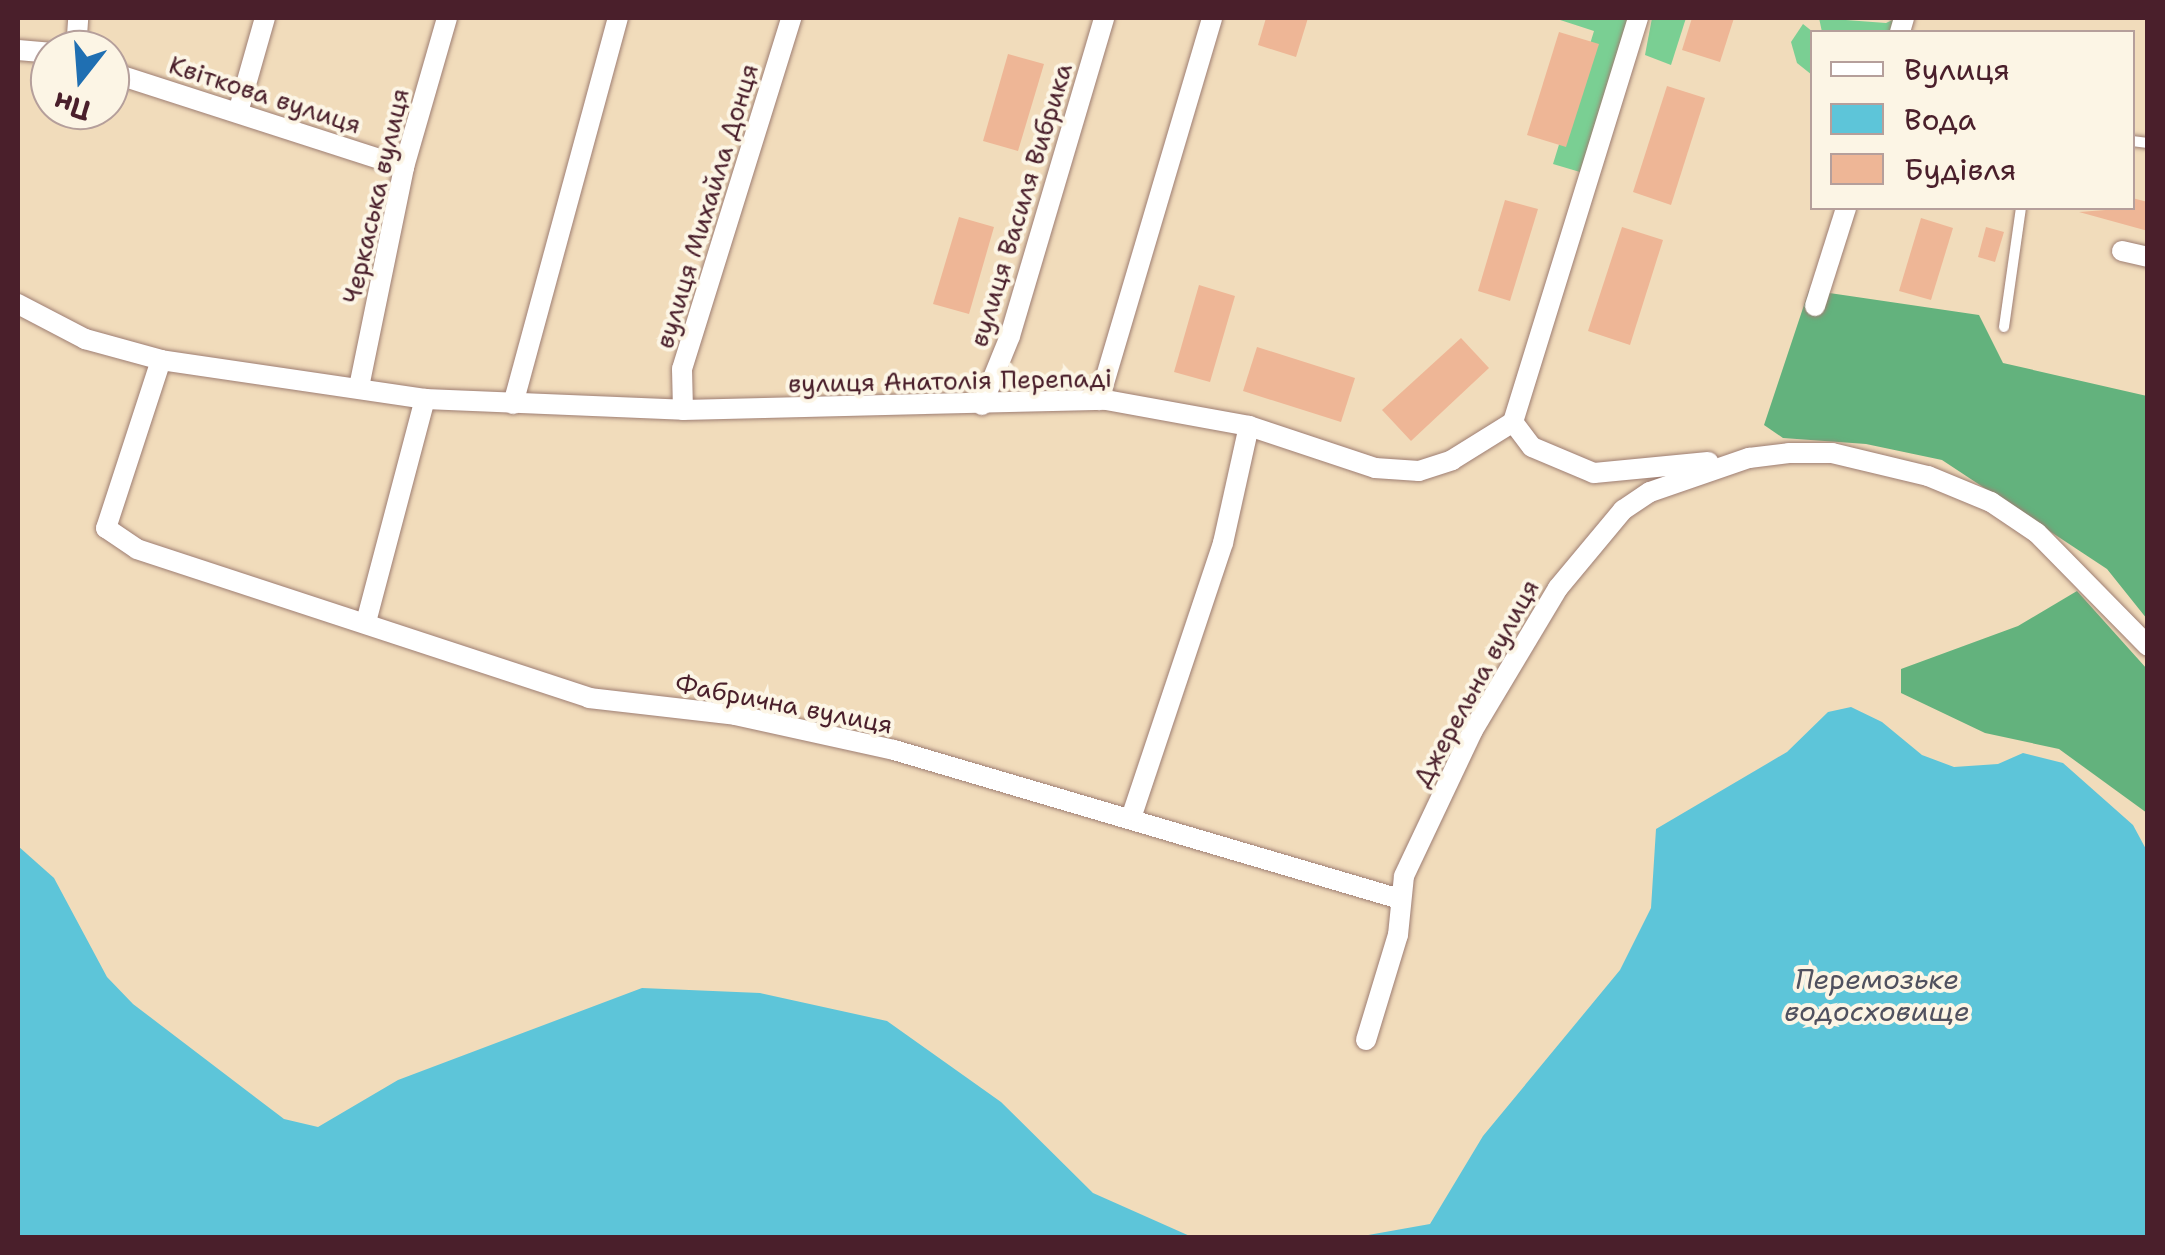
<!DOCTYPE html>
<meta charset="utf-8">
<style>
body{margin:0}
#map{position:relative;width:2165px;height:1255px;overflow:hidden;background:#f1dcbb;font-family:"Shantell Sans",sans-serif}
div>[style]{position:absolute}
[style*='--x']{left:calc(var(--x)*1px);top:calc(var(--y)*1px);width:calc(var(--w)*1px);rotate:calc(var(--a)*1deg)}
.green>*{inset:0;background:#7acf93}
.forest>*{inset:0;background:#63b27d}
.water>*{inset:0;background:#5dc5d9}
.building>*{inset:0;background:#eeb696}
.roads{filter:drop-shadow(0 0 2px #9e7e73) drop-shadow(0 0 2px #9e7e73)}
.lane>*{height:10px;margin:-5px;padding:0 5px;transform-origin:5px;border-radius:5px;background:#fff}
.street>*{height:20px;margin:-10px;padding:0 10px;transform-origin:10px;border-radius:10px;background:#fff}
span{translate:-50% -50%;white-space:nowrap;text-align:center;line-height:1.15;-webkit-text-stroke:8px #fcf5e5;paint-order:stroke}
.street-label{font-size:25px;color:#4a1f2b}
.water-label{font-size:28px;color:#50515f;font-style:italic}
.frame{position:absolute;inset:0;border:20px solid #4a1f2b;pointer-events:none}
.legend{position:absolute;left:1810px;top:30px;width:325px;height:180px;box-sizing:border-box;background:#fcf5e5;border:2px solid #b59f9b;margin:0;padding:12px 18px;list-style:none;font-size:30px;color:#4a1f2b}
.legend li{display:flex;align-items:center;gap:20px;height:50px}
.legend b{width:50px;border:2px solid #b59f9b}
.north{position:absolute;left:30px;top:30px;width:100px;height:100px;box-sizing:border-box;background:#fcf5e5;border:2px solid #b59f9b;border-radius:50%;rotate:197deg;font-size:28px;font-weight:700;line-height:40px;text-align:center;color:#4a1f2b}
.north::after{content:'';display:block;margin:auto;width:35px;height:45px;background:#1f6fb2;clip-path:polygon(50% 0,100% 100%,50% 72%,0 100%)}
</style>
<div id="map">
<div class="green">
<i style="clip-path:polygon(1554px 18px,1633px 18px,1580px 172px,1553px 164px,1594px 31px)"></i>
<i style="clip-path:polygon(1652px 18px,1686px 18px,1671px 65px,1645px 55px)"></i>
<i style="clip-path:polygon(1819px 18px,1886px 23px,1897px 18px,1892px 32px,1822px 32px)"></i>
<i style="clip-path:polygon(1803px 24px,1813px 32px,1812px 75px,1797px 63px,1791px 42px)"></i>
</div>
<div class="forest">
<i style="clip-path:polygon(1809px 290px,1979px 315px,2003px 363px,2147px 396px,2147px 619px,2107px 569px,1942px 460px,1866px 444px,1783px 438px,1764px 425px)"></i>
<i style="clip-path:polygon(2077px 591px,2147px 669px,2147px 813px,2059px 749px,1985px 733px,1901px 693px,1901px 669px,2018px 626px)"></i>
</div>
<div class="water">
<i style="clip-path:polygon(1851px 707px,1882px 722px,1922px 755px,1954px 767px,1998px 764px,2023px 753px,2063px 763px,2133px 825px,2147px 851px,2147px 1237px,1357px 1237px,1430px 1224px,1483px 1136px,1620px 970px,1651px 908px,1656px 829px,1787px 752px,1828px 712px)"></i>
<i style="clip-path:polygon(18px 846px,54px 878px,107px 977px,133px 1004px,284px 1119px,318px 1127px,398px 1080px,642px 988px,760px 993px,887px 1021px,1001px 1102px,1093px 1193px,1192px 1237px,18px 1237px)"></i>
</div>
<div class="building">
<i style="clip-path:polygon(1266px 18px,1308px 18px,1296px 57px,1258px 45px)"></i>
<i style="clip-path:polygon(1692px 18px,1734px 18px,1720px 62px,1682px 50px)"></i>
<i style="clip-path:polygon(1559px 32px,1599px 44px,1566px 147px,1527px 135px)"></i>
<i style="clip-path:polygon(1008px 54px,1044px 64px,1018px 151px,983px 141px)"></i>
<i style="clip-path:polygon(1667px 86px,1705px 98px,1671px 205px,1633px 192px)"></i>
<i style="clip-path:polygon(2132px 198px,2148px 202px,2148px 231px,2079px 212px,2132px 208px)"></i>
<i style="clip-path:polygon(1505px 200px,1538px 209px,1510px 301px,1478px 291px)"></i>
<i style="clip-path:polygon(959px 217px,994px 227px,969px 314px,933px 304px)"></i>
<i style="clip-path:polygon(1921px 218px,1953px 228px,1931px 300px,1899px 291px)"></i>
<i style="clip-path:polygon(1622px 227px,1663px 240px,1630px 345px,1588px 331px)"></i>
<i style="clip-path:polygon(1986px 227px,2004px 232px,1995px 262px,1978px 257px)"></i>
<i style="clip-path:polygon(1199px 285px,1235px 296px,1210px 382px,1174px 372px)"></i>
<i style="clip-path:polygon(1461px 338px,1489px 368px,1411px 441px,1382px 410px)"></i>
<i style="clip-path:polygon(1257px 347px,1355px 378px,1341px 422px,1243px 391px)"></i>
</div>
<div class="roads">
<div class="lane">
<i style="--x:2132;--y:141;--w:16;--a:7"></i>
<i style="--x:2004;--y:327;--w:120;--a:-81.9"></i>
</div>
<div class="street">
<i style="--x:1900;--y:32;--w:15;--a:-74"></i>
<i style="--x:18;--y:50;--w:32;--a:5"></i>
<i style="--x:76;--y:50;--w:32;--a:-86"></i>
<i style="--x:110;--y:72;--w:309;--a:17.9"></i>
<i style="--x:239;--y:109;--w:95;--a:-74.1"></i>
<i style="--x:2122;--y:251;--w:27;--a:13"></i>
<i style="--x:18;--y:304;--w:76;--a:27.6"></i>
<i style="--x:85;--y:339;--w:79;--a:15.4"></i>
<i style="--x:161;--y:360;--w:267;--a:8.4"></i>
<i style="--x:425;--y:399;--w:258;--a:2.4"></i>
<i style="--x:683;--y:410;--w:423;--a:-1.4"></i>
<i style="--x:1106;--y:400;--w:145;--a:10.3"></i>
<i style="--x:1249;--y:426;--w:133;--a:18.4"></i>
<i style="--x:1375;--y:468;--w:44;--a:3.9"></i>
<i style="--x:1419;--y:471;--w:35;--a:-18"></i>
<i style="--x:1452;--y:460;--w:72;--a:-31.9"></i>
<i style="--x:1513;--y:422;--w:423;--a:-72.8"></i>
<i style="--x:1815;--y:306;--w:103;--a:-72.4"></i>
<i style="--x:161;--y:360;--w:177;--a:108.1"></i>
<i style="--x:106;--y:528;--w:37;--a:34"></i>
<i style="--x:137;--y:549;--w:476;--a:18.2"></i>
<i style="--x:589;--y:698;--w:147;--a:6.6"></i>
<i style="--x:735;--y:715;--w:163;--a:12.4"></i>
<i style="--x:894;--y:750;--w:527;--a:16.41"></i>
<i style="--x:359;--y:387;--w:225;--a:-78.4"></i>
<i style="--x:404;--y:167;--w:155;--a:-73.9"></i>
<i style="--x:1099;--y:400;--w:398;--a:-73.5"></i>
<i style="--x:513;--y:404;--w:400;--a:-74.8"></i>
<i style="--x:982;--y:405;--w:74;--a:-67.9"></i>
<i style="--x:1010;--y:336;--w:332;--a:-73.5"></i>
<i style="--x:683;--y:410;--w:41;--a:-91.4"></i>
<i style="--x:682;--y:369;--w:368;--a:-72.7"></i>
<i style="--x:1513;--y:422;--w:31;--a:53"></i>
<i style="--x:1532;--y:447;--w:67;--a:22.8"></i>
<i style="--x:1594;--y:473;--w:115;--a:-5.5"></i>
<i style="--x:366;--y:622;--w:231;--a:-75.2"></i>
<i style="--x:1132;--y:815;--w:287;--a:-71.5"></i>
<i style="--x:1223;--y:543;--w:120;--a:-77.5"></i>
<i style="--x:1366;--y:1040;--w:110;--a:-73.1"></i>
<i style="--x:1398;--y:935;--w:59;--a:-84.2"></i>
<i style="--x:1404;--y:876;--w:161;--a:-64.7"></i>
<i style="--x:1473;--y:730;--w:165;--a:-59.1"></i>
<i style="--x:1558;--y:588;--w:102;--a:-50.2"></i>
<i style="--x:1623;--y:510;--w:32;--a:-34"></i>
<i style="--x:1650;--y:492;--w:105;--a:-19"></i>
<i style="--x:1749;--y:458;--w:40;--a:-7.1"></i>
<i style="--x:1789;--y:453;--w:43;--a:0"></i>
<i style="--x:1832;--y:453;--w:99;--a:13.5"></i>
<i style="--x:1928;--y:476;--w:68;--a:22.4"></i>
<i style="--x:1991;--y:502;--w:55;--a:34"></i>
<i style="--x:2037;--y:533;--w:158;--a:45.5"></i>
</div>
</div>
<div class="street-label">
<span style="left:265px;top:95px;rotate:18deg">Квіткова вулиця</span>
<span style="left:376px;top:196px;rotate:-77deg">Черкаська вулиця</span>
<span style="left:1021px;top:205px;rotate:-73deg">вулиця Василя Вибрика</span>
<span style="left:707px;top:206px;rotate:-73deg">вулиця Михайла Донця</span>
<span style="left:950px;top:381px;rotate:-1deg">вулиця Анатолія Перепаді</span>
<span style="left:1476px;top:683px;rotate:-61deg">Джерельна вулиця</span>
<span style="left:784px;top:704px;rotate:11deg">Фабрична вулиця</span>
</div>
<div class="water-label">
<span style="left:1877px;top:995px">Перемозьке<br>водосховище</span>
</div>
<div class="frame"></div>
<ul class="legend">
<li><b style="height:12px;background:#fff"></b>Вулиця</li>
<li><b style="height:28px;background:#5dc5d9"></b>Вода</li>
<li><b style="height:28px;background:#eeb696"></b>Будівля</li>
</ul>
<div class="north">Пн</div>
</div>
